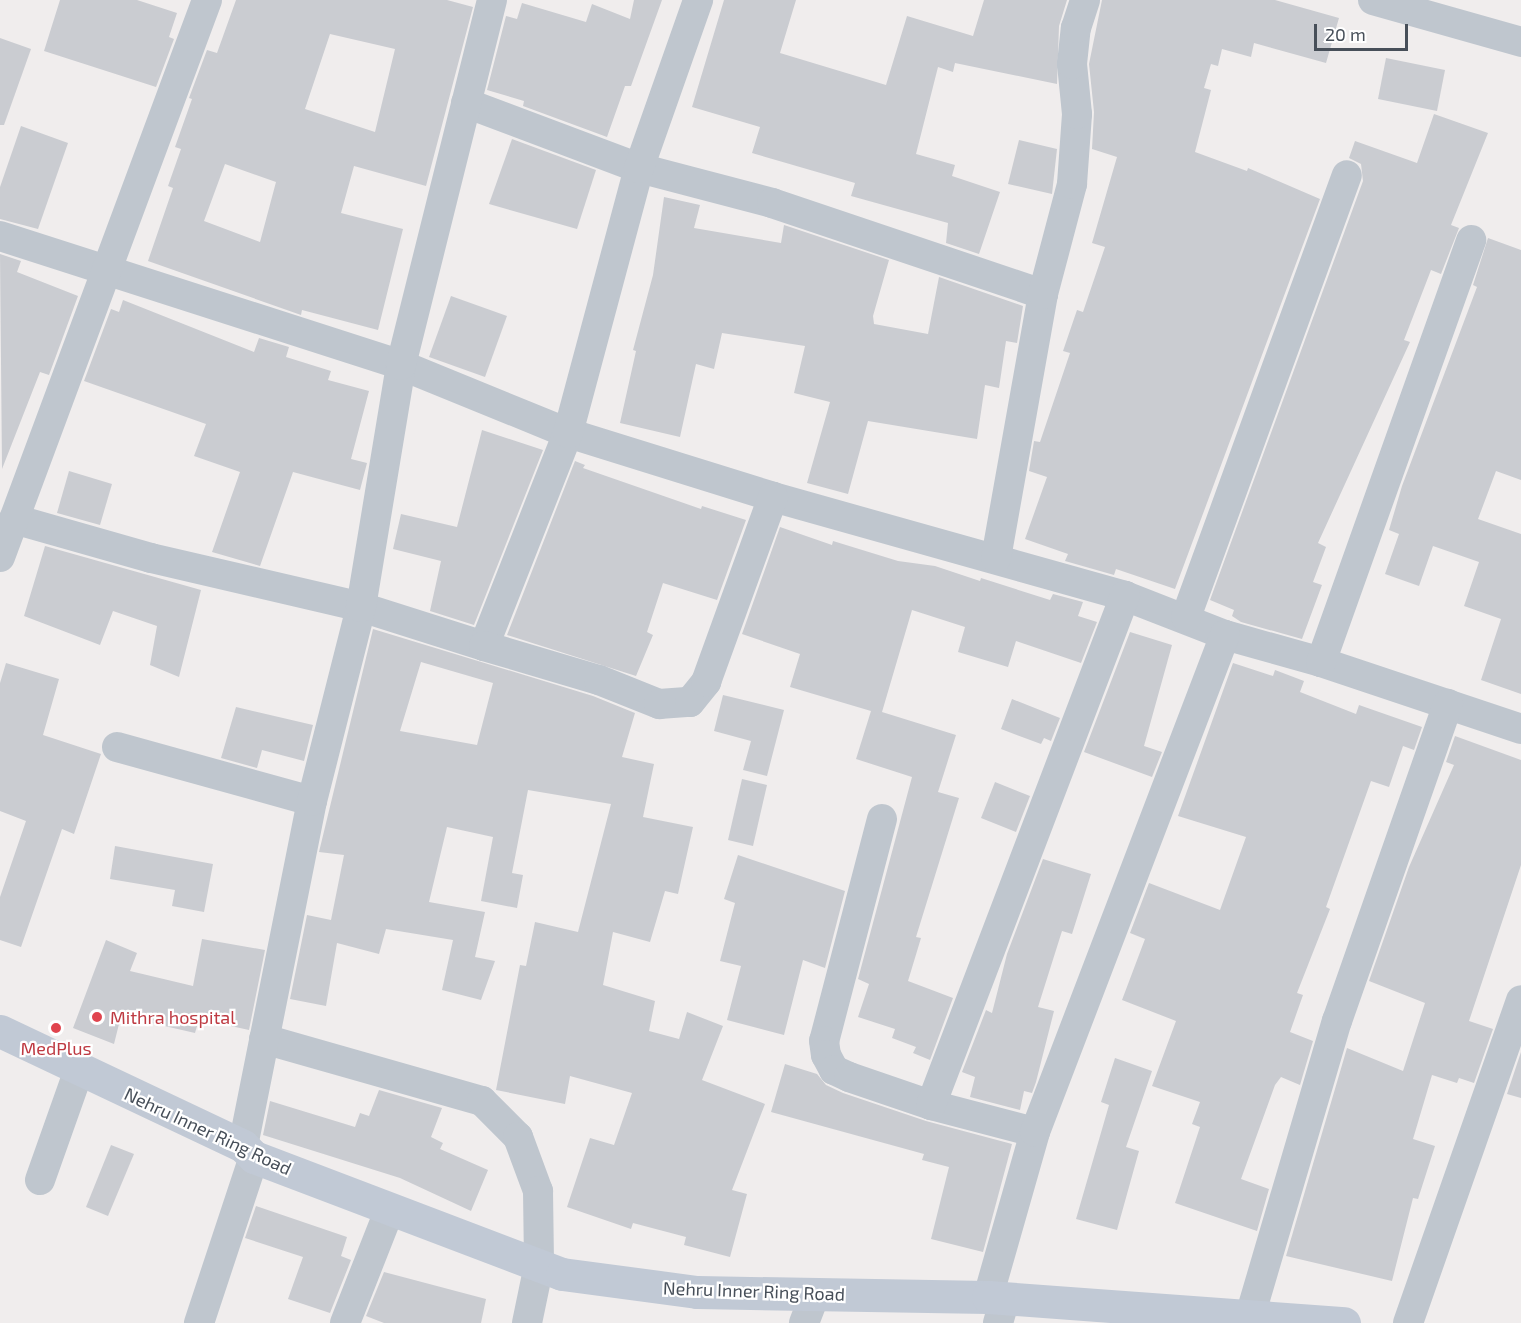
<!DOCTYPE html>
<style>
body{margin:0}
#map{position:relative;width:1521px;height:1323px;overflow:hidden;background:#f0eded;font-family:"Exo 2",sans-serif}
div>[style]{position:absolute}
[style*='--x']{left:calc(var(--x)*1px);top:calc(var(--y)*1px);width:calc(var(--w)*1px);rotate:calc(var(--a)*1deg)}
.building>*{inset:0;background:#caccd1}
.street>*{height:30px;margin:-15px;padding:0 15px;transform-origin:15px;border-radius:15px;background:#bfc6ce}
.secondary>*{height:33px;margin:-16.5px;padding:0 16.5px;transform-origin:16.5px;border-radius:16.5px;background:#c1c9d5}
.dots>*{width:16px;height:16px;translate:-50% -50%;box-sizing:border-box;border:3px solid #fff;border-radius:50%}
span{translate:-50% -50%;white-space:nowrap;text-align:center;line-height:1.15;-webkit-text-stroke:4.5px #fff;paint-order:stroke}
.health-label{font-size:18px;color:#be3a42}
.left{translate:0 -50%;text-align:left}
.street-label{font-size:18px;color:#474f59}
.scale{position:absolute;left:1314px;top:24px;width:94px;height:27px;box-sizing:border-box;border:3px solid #474f59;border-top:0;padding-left:8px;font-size:18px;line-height:21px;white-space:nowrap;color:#474f59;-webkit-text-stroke:4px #fff;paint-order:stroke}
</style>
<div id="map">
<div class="building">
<i style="clip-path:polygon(60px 0,137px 0,177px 13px,169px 37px,174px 39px,156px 87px,44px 51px)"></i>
<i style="clip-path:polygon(evenodd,236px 0,447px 0,473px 7px,426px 186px,354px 166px,341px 213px,403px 229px,378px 330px,302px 310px,301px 315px,148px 261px,173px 188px,168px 186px,181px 149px,175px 147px,192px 99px,189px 98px,207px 50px,217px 53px,236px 0,330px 34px,395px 49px,375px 132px,305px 109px,330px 34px,236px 0,225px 164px,276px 182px,260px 242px,204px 221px,225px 164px)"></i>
<i style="clip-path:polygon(634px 0,662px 0,631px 86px,625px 86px,607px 137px,523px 106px,524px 101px,487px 90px,506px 16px,517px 19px,522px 3px,586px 22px,592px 4px,630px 19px)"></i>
<i style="clip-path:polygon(724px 0,796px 0,780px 53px,886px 85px,907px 16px,973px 36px,984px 0,1067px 0,1059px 26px,1057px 84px,955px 63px,953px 72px,938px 67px,916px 154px,955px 165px,952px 176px,1000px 192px,979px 254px,946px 243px,948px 223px,851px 196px,855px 183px,752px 153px,760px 127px,692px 107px)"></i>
<i style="clip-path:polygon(1102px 0,1275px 0,1339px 18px,1326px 63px,1254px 43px,1251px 57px,1222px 49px,1218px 66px,1211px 64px,1204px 88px,1211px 90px,1195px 152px,1247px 171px,1248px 168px,1320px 199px,1175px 589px,1116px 569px,1114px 575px,1065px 561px,1068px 554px,1025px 539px,1047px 477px,1029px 471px,1034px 441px,1040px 442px,1070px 353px,1063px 351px,1077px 310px,1083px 312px,1105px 247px,1092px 243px,1117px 157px,1092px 149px,1094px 112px,1089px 64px)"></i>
<i style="clip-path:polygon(0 38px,31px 49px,4px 125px,0 125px)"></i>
<i style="clip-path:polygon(1386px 58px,1445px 70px,1437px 111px,1378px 99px)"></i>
<i style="clip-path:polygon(1434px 114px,1488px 133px,1451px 225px,1459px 228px,1441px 274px,1431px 270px,1404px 340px,1410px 342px,1318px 543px,1326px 547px,1313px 582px,1322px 585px,1302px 639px,1241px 622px,1232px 616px,1234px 610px,1210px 600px,1363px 181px,1361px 164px,1349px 158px,1355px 141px,1417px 163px)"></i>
<i style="clip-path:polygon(21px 126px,68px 143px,38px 229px,0 219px,0 187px)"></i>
<i style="clip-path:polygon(512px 139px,596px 170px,577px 229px,489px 204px)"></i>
<i style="clip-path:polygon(1019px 140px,1057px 149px,1052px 194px,1008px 184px)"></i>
<i style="clip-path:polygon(664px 197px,700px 205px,694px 228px,781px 243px,784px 225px,889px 260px,873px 316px,874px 324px,928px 334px,939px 277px,1023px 306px,1017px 343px,1006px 341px,999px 388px,985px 385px,977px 439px,868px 421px,848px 494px,807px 483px,830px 402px,794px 393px,805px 346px,722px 333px,714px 369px,696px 364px,680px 437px,620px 423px,636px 351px,633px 350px,653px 275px)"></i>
<i style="clip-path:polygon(1488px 238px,1521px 250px,1521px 480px,1496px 471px,1478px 519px,1521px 534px,1521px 694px,1481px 680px,1501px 619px,1464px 606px,1479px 562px,1433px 546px,1419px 586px,1385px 574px,1399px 534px,1389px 530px,1402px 486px,1477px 287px,1473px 285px)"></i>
<i style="clip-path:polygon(0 254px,21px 261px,17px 272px,78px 296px,49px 375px,40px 372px,2px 469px)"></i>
<i style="clip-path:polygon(451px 296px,507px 316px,485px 377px,429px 357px)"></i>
<i style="clip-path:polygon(123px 300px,254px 352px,259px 338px,289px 347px,286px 357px,331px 371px,328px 380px,369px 391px,351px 459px,367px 463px,360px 490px,293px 472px,260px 566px,212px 552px,240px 472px,194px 456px,206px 424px,84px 381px,111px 309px,119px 312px)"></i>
<i style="clip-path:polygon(482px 430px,543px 450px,474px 625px,430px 611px,441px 561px,393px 549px,401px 514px,457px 527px)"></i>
<i style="clip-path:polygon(575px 461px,585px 465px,583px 468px,701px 509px,702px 506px,746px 520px,717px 600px,663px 583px,647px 632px,653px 635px,636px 676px,507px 635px)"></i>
<i style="clip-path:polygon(69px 471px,112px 484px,100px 525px,57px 513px)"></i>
<i style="clip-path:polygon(780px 527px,832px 545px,833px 541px,898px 561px,935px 566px,980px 581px,981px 578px,1050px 600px,1053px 594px,1083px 602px,1078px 616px,1097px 622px,1081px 663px,1016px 641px,1008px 667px,958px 652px,965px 627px,912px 610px,882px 712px,956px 735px,938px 792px,959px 798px,916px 937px,921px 938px,908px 981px,953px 998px,930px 1060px,913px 1053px,916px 1047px,892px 1038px,895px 1029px,858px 1017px,869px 984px,858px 979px,912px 777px,856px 759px,871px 711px,790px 687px,800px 654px,742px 634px)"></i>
<i style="clip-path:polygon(45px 546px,201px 590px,179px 677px,150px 665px,157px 626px,113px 611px,100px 645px,24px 616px)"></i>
<i style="clip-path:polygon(evenodd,373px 629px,593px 696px,635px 713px,622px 757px,654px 764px,643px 817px,693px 827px,678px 894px,665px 891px,650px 942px,613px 932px,603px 985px,655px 1001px,649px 1031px,679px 1039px,687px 1012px,723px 1026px,702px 1080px,765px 1104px,732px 1190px,747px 1194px,730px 1257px,684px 1245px,686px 1237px,633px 1223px,631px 1229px,567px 1207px,590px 1138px,614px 1145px,632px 1093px,570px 1076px,565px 1104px,496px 1090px,520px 965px,526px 966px,535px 922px,578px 932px,611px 804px,528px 790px,512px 873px,523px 875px,517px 908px,481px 901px,493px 837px,447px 827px,429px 902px,485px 912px,475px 957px,495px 961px,481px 1000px,442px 990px,453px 940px,386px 929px,379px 954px,337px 943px,326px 1006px,290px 999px,307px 915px,331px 920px,344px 855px,319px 852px,373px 629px,421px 662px,493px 683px,477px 745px,400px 731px,421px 662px)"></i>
<i style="clip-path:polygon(1130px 632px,1172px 645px,1144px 746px,1162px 752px,1152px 777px,1084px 752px)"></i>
<i style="clip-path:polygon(6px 663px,59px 679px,43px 735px,101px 754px,74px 834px,62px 829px,21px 947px,0 940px,0 897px,26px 821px,0 811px,0 683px)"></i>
<i style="clip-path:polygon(1233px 663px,1273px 676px,1275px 670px,1304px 681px,1300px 692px,1356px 714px,1359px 705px,1422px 727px,1414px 750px,1403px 746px,1389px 787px,1371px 781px,1326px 907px,1330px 909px,1297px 993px,1303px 995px,1290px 1032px,1313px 1041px,1300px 1085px,1281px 1077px,1275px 1085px,1241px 1179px,1269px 1189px,1257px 1231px,1175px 1203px,1200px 1127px,1192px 1124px,1200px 1102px,1152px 1086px,1176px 1021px,1122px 1000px,1145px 939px,1130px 933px,1149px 883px,1220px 910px,1246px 837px,1178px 816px)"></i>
<i style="clip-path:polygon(723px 695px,784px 710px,767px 776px,743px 770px,751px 741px,714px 731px)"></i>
<i style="clip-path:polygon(1012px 699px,1060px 718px,1051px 741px,1044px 738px,1041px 744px,1001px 729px)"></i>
<i style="clip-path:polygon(236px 707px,313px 725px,304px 761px,262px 750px,257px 768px,221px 758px)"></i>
<i style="clip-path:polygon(1455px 736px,1521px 760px,1521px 865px,1469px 1021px,1493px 1029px,1474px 1083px,1459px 1078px,1457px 1083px,1432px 1075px,1413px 1139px,1435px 1146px,1418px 1199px,1413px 1198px,1392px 1281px,1286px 1256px,1347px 1048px,1403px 1071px,1425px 1003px,1369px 981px,1409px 867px,1454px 765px,1446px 762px)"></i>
<i style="clip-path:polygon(742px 779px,767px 785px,753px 846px,728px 840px)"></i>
<i style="clip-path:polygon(995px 782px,1030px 796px,1016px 832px,981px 818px)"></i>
<i style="clip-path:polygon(115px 846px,213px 864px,204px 912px,172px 906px,175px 890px,110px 879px)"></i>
<i style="clip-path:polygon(738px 855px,845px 891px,825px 968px,803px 960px,784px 1035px,727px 1020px,741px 966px,720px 961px,735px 903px,724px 899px)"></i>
<i style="clip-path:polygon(1043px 859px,1091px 874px,1072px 934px,1062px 931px,1038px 1007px,1054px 1011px,1036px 1082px,1032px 1093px,1024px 1091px,1020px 1110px,970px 1097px,975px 1077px,962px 1072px,986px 1010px,992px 1013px,1007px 954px)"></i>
<i style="clip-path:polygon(202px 939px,265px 950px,249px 1030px,199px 1019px,195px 1033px,121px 1016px,114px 1044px,73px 1028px,106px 940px,137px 953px,130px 971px,193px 986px)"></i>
<i style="clip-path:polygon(1521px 1052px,1521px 1098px,1507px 1094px)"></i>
<i style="clip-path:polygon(1115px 1058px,1152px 1071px,1126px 1147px,1139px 1151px,1117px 1230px,1076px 1219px,1109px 1105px,1101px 1102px)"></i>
<i style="clip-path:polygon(785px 1064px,817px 1074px,826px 1085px,843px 1093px,926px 1121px,1012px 1144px,983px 1252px,931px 1239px,949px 1167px,922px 1160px,924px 1154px,771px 1112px)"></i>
<i style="clip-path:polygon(379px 1090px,442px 1108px,431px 1137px,443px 1143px,440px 1149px,488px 1170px,471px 1211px,400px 1178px,263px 1135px,270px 1101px,355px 1127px,360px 1113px,369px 1116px)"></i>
<i style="clip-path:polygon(111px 1145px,134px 1154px,108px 1216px,86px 1207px)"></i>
<i style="clip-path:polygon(256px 1206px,347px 1237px,341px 1256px,351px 1260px,330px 1313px,288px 1299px,303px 1257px,245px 1238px)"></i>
<i style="clip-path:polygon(384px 1272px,486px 1299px,481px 1323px,384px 1323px,366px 1316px)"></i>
</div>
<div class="street">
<i style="--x:1373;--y:0;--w:154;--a:15.8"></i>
<i style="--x:466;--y:103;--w:185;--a:20.6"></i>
<i style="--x:639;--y:168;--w:138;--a:14.7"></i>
<i style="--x:772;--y:203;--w:286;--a:18.6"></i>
<i style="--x:0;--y:236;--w:421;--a:17.8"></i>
<i style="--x:401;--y:365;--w:180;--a:22.2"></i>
<i style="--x:568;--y:433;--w:215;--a:17.3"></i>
<i style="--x:773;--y:497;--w:366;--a:15.7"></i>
<i style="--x:1125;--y:596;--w:107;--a:21.3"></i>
<i style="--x:1225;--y:635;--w:100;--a:15.7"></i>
<i style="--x:1321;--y:662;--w:211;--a:18.5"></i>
<i style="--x:14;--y:519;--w:142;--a:15.9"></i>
<i style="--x:151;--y:558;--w:216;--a:13.1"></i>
<i style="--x:361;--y:607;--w:129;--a:17.6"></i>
<i style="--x:484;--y:646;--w:229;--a:-68.5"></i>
<i style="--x:568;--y:433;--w:274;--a:-75"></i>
<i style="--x:639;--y:168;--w:178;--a:-70.6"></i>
<i style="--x:0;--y:557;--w:594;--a:-69.61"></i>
<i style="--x:996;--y:558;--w:268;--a:-79.9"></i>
<i style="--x:1043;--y:294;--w:114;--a:-75.2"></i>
<i style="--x:1072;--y:184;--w:70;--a:-85.9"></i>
<i style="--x:1077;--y:114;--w:50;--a:-95.7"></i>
<i style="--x:1072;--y:64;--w:36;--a:-84"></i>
<i style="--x:1076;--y:28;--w:29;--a:-72"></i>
<i style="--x:1186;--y:617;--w:470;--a:-70"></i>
<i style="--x:484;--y:646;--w:120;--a:16.5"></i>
<i style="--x:599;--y:680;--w:65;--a:21.8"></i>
<i style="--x:659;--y:704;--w:31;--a:-4"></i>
<i style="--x:690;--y:702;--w:26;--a:-51"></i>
<i style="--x:706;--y:682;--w:197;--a:-70.1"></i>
<i style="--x:1321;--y:662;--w:448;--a:-70.4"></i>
<i style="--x:117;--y:747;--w:202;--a:15.5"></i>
<i style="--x:882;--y:819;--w:229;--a:104.6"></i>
<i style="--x:824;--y:1041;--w:14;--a:82"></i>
<i style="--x:826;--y:1055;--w:17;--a:62"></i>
<i style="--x:834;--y:1070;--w:17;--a:25"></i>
<i style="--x:849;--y:1077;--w:87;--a:18.9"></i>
<i style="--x:931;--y:1105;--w:107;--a:14.6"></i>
<i style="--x:264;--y:1039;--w:227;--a:15.9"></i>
<i style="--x:482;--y:1101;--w:51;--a:45"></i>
<i style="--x:518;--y:1137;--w:58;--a:69.7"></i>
<i style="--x:538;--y:1191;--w:74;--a:89.2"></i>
<i style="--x:539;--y:1265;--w:59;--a:101.7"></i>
<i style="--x:931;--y:1105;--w:545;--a:-69.14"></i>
<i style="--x:243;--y:1146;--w:352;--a:-78.7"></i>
<i style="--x:312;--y:801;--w:200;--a:-75.8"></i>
<i style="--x:361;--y:607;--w:245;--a:-80.6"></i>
<i style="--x:401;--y:365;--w:376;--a:-76"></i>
<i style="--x:40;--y:1180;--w:117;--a:-70.5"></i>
<i style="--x:988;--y:1297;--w:172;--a:-74.1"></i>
<i style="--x:1035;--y:1132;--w:532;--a:-69.08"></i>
<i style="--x:1250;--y:1316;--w:308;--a:-73.6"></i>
<i style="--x:1337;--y:1021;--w:336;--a:-70.7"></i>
<i style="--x:199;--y:1323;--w:175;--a:-71.7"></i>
<i style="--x:345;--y:1323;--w:123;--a:-68.5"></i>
<i style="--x:804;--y:1323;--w:31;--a:-69"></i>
<i style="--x:998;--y:1323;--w:25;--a:-74"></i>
<i style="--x:1408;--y:1323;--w:342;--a:-70.7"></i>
</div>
<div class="secondary">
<i style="--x:0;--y:1031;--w:269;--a:25.3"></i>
<i style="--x:243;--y:1146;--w:16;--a:45"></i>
<i style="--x:254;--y:1157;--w:329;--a:20.8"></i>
<i style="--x:562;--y:1274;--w:136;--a:7.6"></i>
<i style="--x:697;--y:1292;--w:291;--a:1"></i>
<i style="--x:988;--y:1297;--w:357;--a:4.2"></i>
</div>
<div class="dots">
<i style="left:97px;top:1017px;background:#e0444e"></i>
<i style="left:56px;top:1028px;background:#e0444e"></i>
</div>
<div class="health-label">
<span class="left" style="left:110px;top:1017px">Mithra hospital</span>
<span style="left:56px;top:1048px">MedPlus</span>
</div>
<div class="street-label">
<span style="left:208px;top:1131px;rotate:25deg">Nehru Inner Ring Road</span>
<span style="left:754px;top:1291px;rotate:2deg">Nehru Inner Ring Road</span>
</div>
<div class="scale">20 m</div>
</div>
